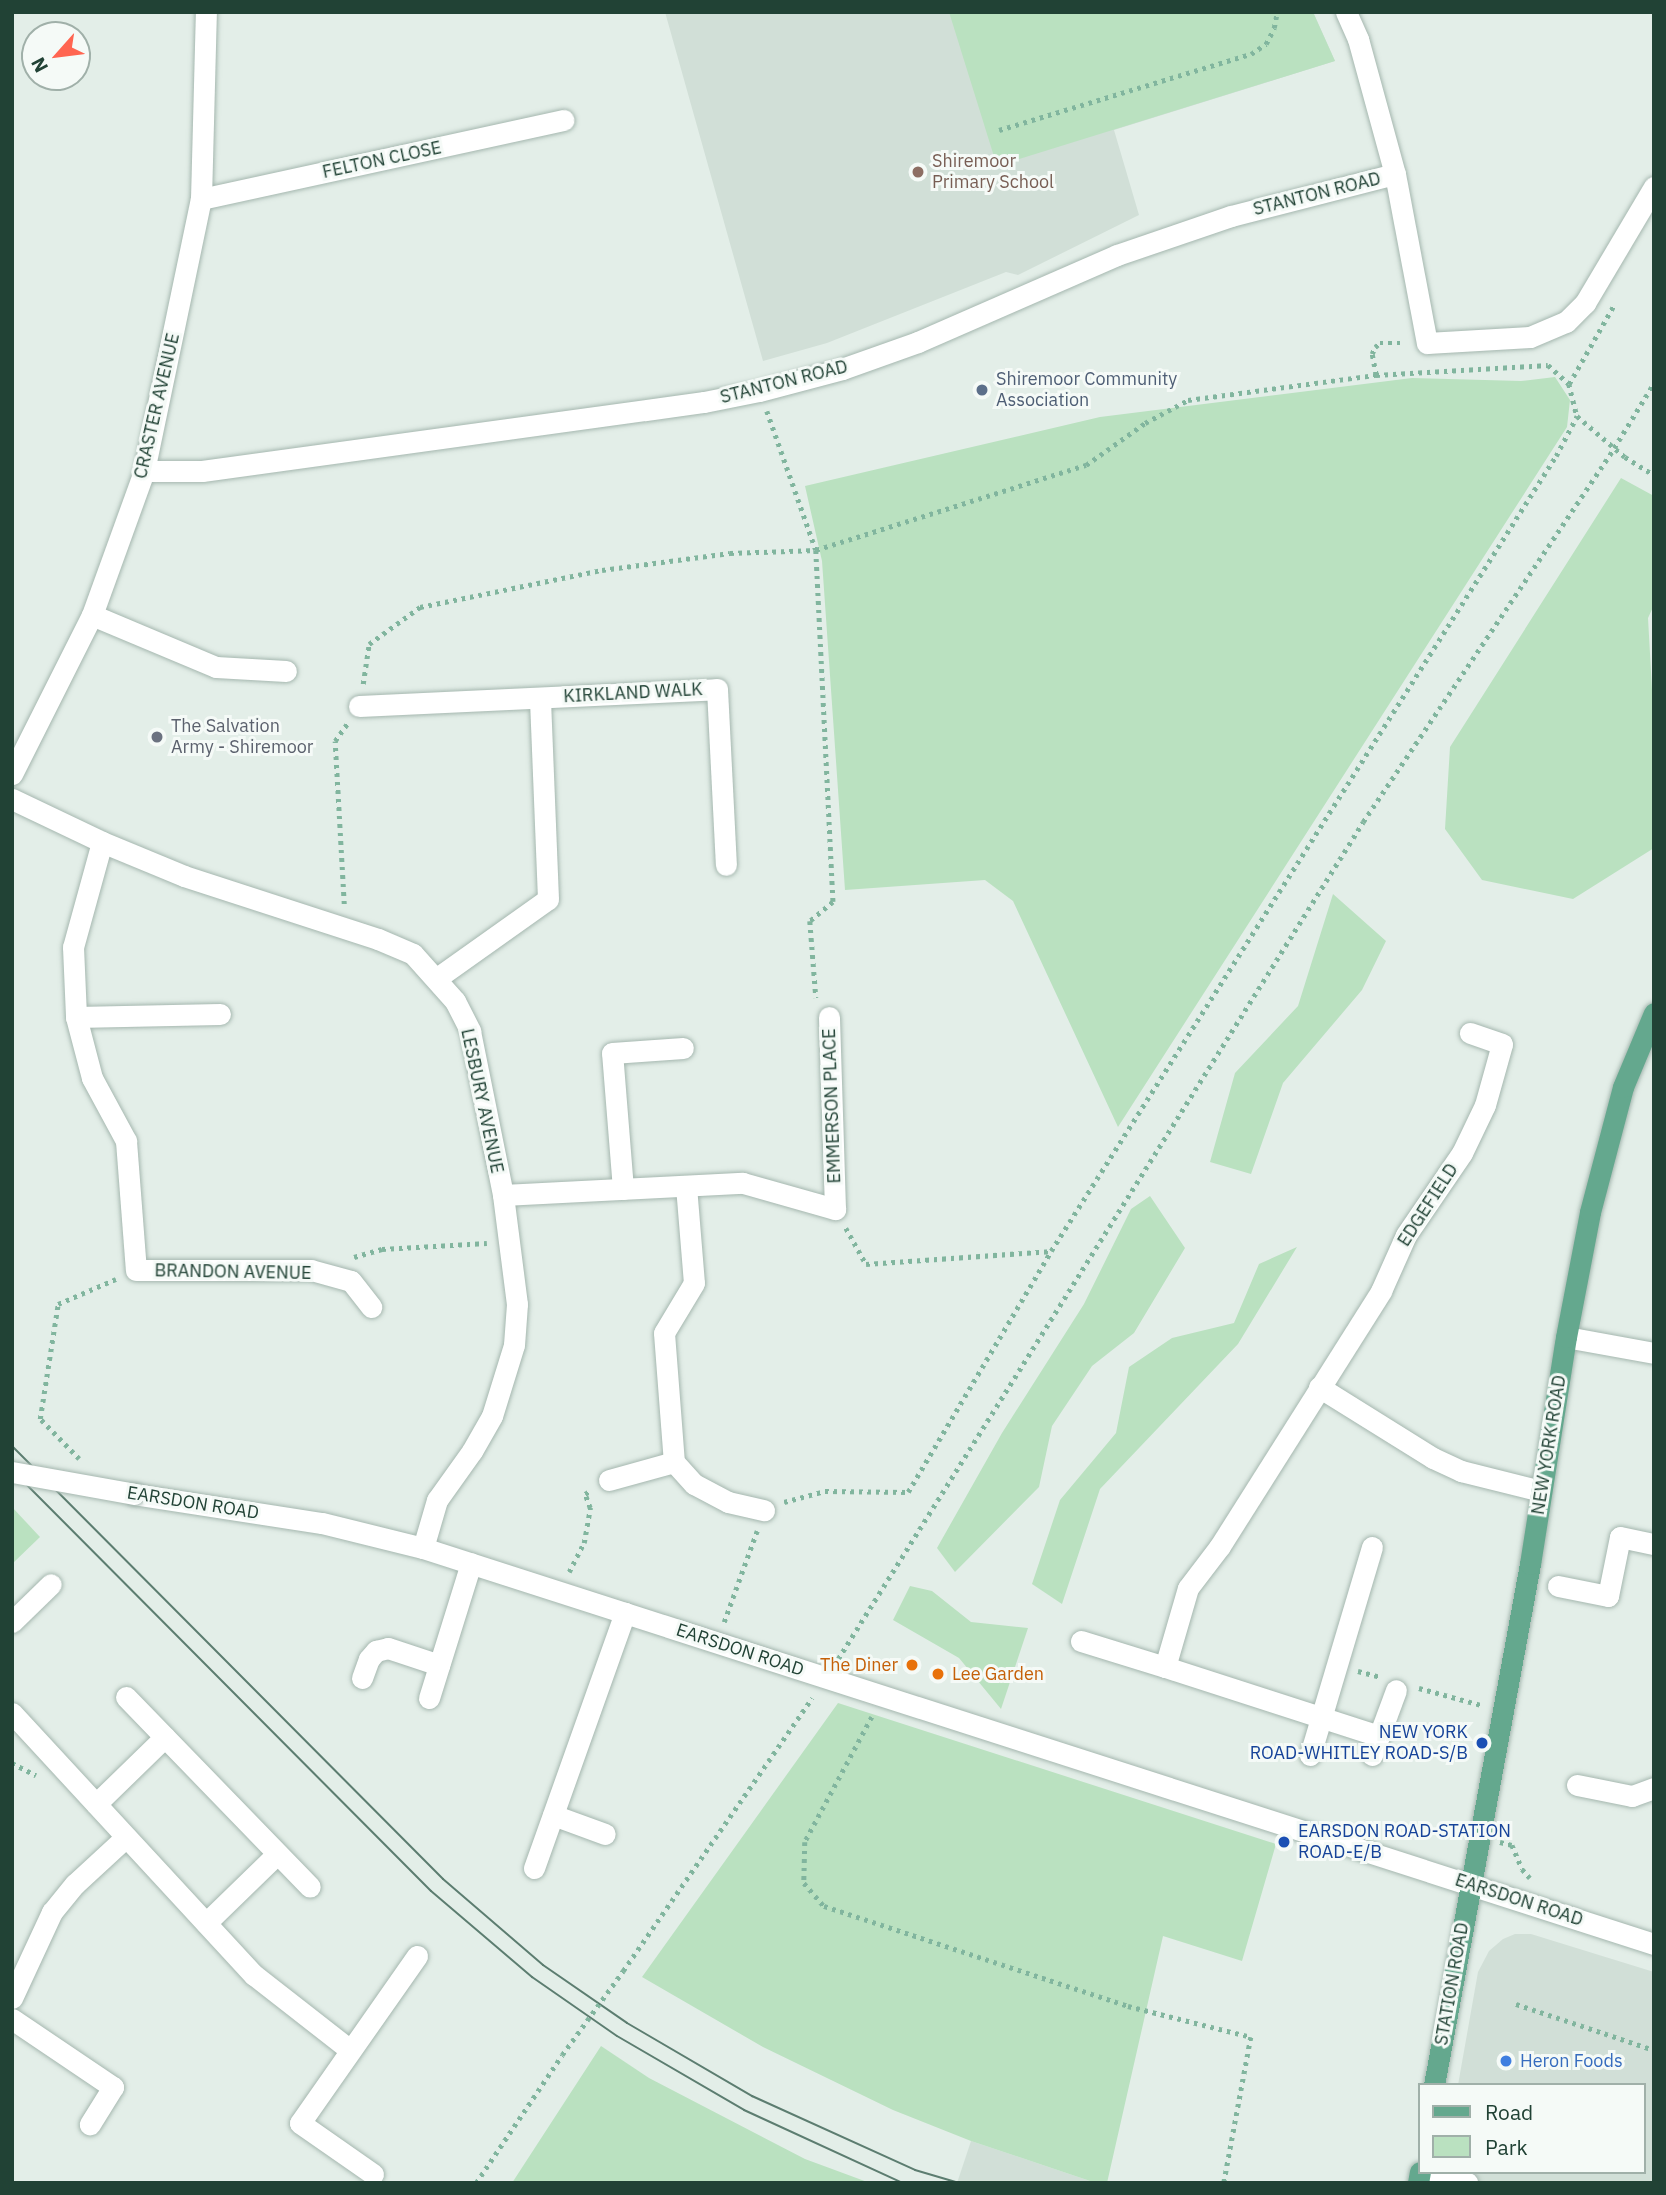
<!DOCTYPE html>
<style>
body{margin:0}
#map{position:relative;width:1666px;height:2195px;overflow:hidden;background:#e3eee8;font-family:"IBM Plex Sans",sans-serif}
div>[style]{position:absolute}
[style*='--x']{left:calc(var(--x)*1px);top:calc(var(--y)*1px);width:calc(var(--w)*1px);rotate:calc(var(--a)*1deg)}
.built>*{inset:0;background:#d1dfd7}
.green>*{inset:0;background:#bae1c0}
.path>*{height:4.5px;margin-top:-2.25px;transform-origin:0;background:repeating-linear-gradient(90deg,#81b59e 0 3.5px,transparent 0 8.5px)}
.roads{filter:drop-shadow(0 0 2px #a5b7af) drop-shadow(0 0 2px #a5b7af)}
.minor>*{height:21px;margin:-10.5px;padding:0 10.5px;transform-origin:10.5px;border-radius:10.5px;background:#fff}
.major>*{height:21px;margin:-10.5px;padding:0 10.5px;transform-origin:10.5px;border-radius:10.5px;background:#64a88e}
.tram>*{height:2px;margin:-1px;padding:0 1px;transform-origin:1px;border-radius:1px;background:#5c7d70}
.path-bridge>*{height:4.5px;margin-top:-2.25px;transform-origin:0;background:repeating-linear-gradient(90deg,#81b59e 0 3.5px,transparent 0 8.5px)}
.bridges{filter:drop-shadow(0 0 2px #a5b7af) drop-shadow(0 0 2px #a5b7af)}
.minor-bridge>*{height:21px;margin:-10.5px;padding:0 10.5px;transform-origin:10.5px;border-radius:10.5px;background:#fff}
.dots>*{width:19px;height:19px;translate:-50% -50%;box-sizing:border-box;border:4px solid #f5faf7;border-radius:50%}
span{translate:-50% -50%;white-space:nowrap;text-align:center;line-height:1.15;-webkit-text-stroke:6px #f5faf7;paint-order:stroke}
.street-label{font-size:18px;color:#214235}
.education-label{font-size:18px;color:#785e54}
.left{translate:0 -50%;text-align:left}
.service-label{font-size:18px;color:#4e5e75}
.worship-label{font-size:18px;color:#5b616d}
.food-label{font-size:18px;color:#c56008}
.right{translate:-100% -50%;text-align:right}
.transit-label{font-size:18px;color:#164399}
.shop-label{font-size:18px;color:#366cbe}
.frame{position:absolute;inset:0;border:14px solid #214235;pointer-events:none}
.legend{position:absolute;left:1418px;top:2083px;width:228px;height:91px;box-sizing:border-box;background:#f5faf7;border:2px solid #a0b0a9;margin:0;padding:9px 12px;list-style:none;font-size:21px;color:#214235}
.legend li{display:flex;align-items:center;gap:14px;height:35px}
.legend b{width:35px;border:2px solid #a0b0a9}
.north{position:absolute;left:21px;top:21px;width:70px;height:70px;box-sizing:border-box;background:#f5faf7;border:2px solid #a0b0a9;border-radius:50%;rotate:242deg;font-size:19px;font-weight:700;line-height:28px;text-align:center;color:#214235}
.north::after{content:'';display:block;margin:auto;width:24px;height:32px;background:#ff6551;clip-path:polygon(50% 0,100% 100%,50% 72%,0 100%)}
</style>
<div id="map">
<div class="built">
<i style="clip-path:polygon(665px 12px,1313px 12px,1335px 61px,1114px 130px,1139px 215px,1018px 275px,1006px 272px,827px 343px,763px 361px)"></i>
<i style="clip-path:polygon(1515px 1934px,1531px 1934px,1654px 1972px,1654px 2183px,1453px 2183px,1452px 2172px,1643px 2172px,1643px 2085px,1458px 2085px,1478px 1972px,1489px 1951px,1503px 1939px)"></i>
<i style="clip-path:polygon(971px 2141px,1096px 2183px,957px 2183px)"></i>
</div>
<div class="green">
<i style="clip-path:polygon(949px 12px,1313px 12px,1335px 61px,997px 166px)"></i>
<i style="clip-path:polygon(1555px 377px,1570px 400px,1567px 427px,1118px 1127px,1013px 901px,985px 880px,845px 890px,822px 561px,805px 486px,1100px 417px,1412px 378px,1521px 381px)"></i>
<i style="clip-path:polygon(1621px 478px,1654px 496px,1654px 605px,1648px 618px,1654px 725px,1654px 848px,1573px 899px,1482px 880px,1445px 829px,1450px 747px)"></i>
<i style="clip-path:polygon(1333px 894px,1386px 941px,1362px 990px,1283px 1083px,1251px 1174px,1210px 1162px,1235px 1073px,1298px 1006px)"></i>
<i style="clip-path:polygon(1150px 1196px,1185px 1248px,1134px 1333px,1092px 1366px,1052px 1426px,1039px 1487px,955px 1572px,937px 1548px,1002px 1433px,1084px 1304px,1131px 1209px)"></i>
<i style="clip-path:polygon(1297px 1247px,1238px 1344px,1100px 1489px,1062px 1604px,1032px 1584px,1060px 1500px,1116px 1433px,1129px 1367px,1172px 1338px,1234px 1323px,1259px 1264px)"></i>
<i style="clip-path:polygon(12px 1507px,40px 1537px,12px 1564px)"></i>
<i style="clip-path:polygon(910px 1586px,932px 1591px,971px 1622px,1028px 1628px,1001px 1709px,959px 1658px,893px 1620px)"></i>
<i style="clip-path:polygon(838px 1703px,1276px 1844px,1242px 1961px,1163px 1936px,1107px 2183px,1096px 2183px,971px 2141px,893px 2110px,763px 2047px,642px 1977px)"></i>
<i style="clip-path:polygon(601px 2046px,649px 2078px,805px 2159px,870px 2183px,512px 2183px)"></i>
</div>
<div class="path">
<i style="--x:999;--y:130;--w:263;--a:-16.8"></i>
<i style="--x:1251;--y:54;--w:18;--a:-34"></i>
<i style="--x:1266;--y:44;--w:18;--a:-63"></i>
<i style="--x:1274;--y:28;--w:16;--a:-79"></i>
<i style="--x:1376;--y:375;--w:21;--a:-101"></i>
<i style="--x:1372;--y:354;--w:8;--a:-67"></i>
<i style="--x:1375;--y:347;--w:6;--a:-39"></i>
<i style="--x:1380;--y:343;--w:23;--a:0"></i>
<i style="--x:1569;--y:384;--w:91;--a:-60.3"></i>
<i style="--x:767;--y:411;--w:147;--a:70.6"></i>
<i style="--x:816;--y:550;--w:352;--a:87.2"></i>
<i style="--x:833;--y:902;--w:30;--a:140"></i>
<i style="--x:810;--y:921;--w:77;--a:85.5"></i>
<i style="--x:363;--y:684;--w:40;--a:-81.5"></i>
<i style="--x:369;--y:644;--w:63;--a:-36"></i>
<i style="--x:420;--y:607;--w:186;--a:-11.5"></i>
<i style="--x:602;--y:570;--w:129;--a:-7.6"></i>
<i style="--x:730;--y:553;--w:86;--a:-2"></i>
<i style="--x:816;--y:550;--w:283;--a:-17.5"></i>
<i style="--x:1086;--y:465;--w:72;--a:-35.4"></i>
<i style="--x:1145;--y:423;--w:49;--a:-28.1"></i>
<i style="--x:1188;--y:400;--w:190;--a:-7.6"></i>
<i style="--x:1376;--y:375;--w:172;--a:-3.3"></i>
<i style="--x:1548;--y:365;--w:28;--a:42"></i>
<i style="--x:1569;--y:384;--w:33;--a:76"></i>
<i style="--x:1577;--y:416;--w:63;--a:40.5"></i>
<i style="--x:1625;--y:457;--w:34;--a:32"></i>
<i style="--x:344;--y:904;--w:163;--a:-93.2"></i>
<i style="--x:335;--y:741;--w:21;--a:-55"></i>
<i style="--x:846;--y:1228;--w:41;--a:60.9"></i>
<i style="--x:866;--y:1264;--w:184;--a:-4"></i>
<i style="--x:354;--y:1257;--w:29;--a:-16"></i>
<i style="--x:382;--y:1249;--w:105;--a:-3.3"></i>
<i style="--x:79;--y:1459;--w:56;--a:-134.3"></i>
<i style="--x:40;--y:1419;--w:116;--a:-81.1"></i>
<i style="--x:58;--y:1304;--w:63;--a:-23.3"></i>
<i style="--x:784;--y:1502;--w:42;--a:-15"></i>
<i style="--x:825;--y:1491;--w:83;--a:0.7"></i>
<i style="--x:908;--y:1492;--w:280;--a:-59.3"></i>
<i style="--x:1051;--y:1251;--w:942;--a:-57.58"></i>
<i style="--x:1556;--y:456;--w:45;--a:-62.3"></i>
<i style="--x:569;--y:1572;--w:33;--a:-63"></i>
<i style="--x:584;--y:1543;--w:36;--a:-80"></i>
<i style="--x:590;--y:1508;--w:15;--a:-110"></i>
<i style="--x:585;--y:1494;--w:6;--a:-31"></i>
<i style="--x:724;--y:1622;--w:97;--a:-70.1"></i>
<i style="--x:838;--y:1659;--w:988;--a:-57.9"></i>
<i style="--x:1363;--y:822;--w:450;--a:-56.1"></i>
<i style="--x:1614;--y:448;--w:76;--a:-58.4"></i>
<i style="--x:1358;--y:1671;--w:23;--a:15"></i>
<i style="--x:1419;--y:1688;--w:64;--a:15.3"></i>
<i style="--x:872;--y:1717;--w:142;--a:118.2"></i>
<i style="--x:805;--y:1842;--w:41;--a:91.4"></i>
<i style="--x:804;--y:1883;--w:30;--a:49"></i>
<i style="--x:824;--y:1906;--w:320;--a:18.2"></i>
<i style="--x:1128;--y:2006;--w:127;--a:14.1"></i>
<i style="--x:1251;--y:2037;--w:148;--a:100.5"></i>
<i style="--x:12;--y:1763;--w:27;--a:27"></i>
<i style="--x:1500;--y:1842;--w:12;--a:14"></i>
<i style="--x:1512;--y:1845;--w:26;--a:67"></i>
<i style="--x:1522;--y:1869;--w:12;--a:48"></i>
<i style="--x:623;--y:1971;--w:332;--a:-55.3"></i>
<i style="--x:1516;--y:2004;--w:145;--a:18.4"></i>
<i style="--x:476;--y:2183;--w:154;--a:-56.1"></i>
</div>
<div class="roads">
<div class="minor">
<i style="--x:1346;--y:12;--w:30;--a:66"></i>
<i style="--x:1358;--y:39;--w:140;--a:74.7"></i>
<i style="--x:1395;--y:174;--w:172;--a:79.3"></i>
<i style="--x:1427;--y:343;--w:103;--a:-3.3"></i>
<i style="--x:1530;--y:337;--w:39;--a:-23"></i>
<i style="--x:1566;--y:322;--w:27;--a:-45"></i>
<i style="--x:1585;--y:303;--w:135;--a:-59.3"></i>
<i style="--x:201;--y:199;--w:371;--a:-12.3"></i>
<i style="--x:144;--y:471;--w:58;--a:0"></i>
<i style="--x:202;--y:471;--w:507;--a:-7.83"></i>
<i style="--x:704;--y:402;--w:56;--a:-11.3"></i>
<i style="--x:759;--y:391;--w:86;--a:-14.8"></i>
<i style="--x:842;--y:369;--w:81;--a:-19.6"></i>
<i style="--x:918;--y:342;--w:217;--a:-23.6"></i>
<i style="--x:1117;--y:255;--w:120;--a:-18.9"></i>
<i style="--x:1231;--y:216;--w:169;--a:-14.4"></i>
<i style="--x:92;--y:615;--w:134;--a:22.8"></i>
<i style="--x:216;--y:667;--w:70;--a:3.3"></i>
<i style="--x:359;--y:706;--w:358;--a:-2.7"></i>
<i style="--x:717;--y:689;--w:176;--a:87.1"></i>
<i style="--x:12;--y:774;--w:178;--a:-63.3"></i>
<i style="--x:92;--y:615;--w:153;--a:-70.1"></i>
<i style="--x:144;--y:471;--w:278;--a:-78.2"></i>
<i style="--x:201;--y:199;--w:187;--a:-88.5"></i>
<i style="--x:12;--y:799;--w:100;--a:25.5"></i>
<i style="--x:102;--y:842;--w:89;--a:22.5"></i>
<i style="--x:184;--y:876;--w:204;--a:18"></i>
<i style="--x:378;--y:939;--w:38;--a:23"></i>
<i style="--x:413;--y:954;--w:63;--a:48.2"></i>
<i style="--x:455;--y:1001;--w:34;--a:63"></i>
<i style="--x:470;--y:1031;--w:167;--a:78.6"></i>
<i style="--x:503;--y:1195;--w:110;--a:82.7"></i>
<i style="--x:517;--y:1304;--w:41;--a:94.2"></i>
<i style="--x:514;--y:1345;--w:74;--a:107.2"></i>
<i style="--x:492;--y:1416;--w:40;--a:119.7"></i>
<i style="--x:472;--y:1451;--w:60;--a:125.5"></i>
<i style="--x:437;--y:1500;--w:50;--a:106.3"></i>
<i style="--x:102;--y:842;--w:109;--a:105.4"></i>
<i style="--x:73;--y:947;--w:70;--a:87.5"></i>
<i style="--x:76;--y:1017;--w:63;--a:75.3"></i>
<i style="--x:92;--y:1078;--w:72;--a:61.6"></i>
<i style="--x:126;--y:1141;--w:129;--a:85.6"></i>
<i style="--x:136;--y:1270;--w:175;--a:0"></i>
<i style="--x:311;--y:1270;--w:41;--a:15.4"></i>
<i style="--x:351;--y:1281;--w:33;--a:52"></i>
<i style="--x:437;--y:978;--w:136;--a:-35.4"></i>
<i style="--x:548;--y:899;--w:201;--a:-92.3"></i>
<i style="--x:76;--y:1017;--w:144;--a:-1.2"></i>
<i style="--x:686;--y:1186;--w:97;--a:85.3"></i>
<i style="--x:694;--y:1283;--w:58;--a:121"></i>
<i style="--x:664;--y:1333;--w:129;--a:85.6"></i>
<i style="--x:674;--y:1462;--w:30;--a:48"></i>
<i style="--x:694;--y:1484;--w:38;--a:28"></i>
<i style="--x:728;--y:1502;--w:37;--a:13"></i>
<i style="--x:623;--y:1189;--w:136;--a:-94.6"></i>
<i style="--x:612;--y:1053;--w:71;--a:-4"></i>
<i style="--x:503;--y:1195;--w:240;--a:-2.9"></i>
<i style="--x:743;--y:1183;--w:96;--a:15.8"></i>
<i style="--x:835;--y:1209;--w:192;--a:-91.8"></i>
<i style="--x:1566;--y:1337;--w:89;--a:10.3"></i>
<i style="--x:1319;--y:1387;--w:134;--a:31.9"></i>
<i style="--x:1433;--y:1458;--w:31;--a:25"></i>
<i style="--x:1461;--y:1471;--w:82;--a:14"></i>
<i style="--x:609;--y:1480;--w:67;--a:-15.5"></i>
<i style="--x:134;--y:1494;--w:190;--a:8.8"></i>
<i style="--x:322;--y:1523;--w:104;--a:13.9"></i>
<i style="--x:423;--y:1548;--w:1293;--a:17.83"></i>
<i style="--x:1558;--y:1586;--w:51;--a:11.3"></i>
<i style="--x:1608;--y:1596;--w:60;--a:-78.5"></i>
<i style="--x:1620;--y:1537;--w:35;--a:12"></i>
<i style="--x:12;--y:1622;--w:54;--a:-44.3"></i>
<i style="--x:1081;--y:1641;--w:88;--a:17.2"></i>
<i style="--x:362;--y:1678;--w:20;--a:-70"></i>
<i style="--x:369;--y:1659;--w:11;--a:-49"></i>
<i style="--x:376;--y:1651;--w:12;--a:-14"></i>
<i style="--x:388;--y:1648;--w:54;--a:18.4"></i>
<i style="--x:126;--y:1697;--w:264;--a:45.9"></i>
<i style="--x:429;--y:1698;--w:141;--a:-72.7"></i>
<i style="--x:12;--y:1713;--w:357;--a:47.3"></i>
<i style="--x:254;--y:1975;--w:122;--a:38"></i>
<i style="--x:1379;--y:1736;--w:225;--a:-162.1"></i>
<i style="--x:1165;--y:1667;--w:82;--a:-73.8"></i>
<i style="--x:1188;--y:1588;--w:53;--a:-52.7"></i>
<i style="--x:1220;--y:1546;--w:302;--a:-57.7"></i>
<i style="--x:1381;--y:1291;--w:61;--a:-65.9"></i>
<i style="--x:1406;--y:1235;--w:99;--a:-55.7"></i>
<i style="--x:1462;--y:1153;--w:53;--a:-64.4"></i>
<i style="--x:1485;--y:1105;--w:63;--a:-74.4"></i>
<i style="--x:1502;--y:1044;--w:34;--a:-161"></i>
<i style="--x:1310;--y:1755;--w:217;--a:-73.4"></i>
<i style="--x:1372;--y:1755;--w:69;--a:-69.7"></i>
<i style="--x:1577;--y:1785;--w:56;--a:11.3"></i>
<i style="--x:1632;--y:1796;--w:23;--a:-20"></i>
<i style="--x:96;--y:1804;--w:96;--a:-44.2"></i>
<i style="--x:553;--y:1815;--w:55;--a:20.1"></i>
<i style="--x:534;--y:1868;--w:271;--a:-70.4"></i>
<i style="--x:206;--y:1923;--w:99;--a:-44.2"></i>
<i style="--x:12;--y:1998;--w:95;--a:-65.1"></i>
<i style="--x:52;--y:1912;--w:36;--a:-51"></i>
<i style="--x:75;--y:1884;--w:69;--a:-42.7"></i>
<i style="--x:12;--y:2019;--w:122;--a:34"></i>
<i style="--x:113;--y:2087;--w:44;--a:121.9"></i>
<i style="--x:1432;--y:2172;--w:37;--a:17"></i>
<i style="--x:373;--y:2174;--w:89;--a:-145.1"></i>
<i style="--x:300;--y:2123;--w:204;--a:-55"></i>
</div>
<div class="major">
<i style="--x:1434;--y:2085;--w:530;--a:-79.56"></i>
<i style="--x:1530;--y:1564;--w:230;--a:-81"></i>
<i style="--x:1566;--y:1337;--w:127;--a:-79.1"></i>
<i style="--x:1590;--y:1212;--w:129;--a:-75.2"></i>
<i style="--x:1623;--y:1087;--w:80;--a:-67.3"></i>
<i style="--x:1418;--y:2183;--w:11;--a:-80"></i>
</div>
</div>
<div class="tram">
<i style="--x:12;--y:1446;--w:611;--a:45.13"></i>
<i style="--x:443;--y:1879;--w:132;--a:40.7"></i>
<i style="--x:543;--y:1965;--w:102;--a:34.6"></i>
<i style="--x:627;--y:2023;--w:145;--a:30.3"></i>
<i style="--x:752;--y:2096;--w:179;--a:24.4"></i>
<i style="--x:915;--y:2170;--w:46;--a:16.5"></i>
<i style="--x:12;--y:1470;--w:594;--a:45.14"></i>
<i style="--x:431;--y:1891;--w:133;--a:40.4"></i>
<i style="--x:532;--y:1977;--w:103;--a:34.8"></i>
<i style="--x:617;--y:2036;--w:147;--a:30.2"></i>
<i style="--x:744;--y:2110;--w:175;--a:24.7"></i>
</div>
<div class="path-bridge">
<i style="--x:562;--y:2055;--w:104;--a:-54"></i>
</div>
<div class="bridges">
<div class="minor-bridge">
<i style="--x:12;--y:1472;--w:124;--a:10.2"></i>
</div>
</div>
<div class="dots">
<i style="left:918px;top:172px;background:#8d6e63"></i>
<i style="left:982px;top:390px;background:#5c6f8a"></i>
<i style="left:157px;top:737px;background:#6b7280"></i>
<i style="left:912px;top:1665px;background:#e8710a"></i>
<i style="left:938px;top:1674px;background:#e8710a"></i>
<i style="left:1482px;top:1743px;background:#1a4fb4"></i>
<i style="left:1284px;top:1842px;background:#1a4fb4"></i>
<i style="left:1506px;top:2061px;background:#3f7fe0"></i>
</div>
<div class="street-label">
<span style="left:382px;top:160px;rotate:-12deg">FELTON CLOSE</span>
<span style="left:1317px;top:194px;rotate:-14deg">STANTON ROAD</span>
<span style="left:784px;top:382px;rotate:-14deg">STANTON ROAD</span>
<span style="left:157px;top:406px;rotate:-77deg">CRASTER AVENUE</span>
<span style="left:633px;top:693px;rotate:-3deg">KIRKLAND WALK</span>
<span style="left:482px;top:1101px;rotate:78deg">LESBURY AVENUE</span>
<span style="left:832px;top:1106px;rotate:-92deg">EMMERSON PLACE</span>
<span style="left:1428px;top:1205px;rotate:-57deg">EDGEFIELD</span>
<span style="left:233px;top:1272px;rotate:1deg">BRANDON AVENUE</span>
<span style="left:1549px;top:1445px;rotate:-81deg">NEW YORK ROAD</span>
<span style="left:193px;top:1503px;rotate:9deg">EARSDON ROAD</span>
<span style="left:740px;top:1650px;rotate:18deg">EARSDON ROAD</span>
<span style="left:1519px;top:1900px;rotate:18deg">EARSDON ROAD</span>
<span style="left:1452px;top:1984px;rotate:-80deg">STATION ROAD</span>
</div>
<div class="education-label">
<span class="left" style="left:932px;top:172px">Shiremoor<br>Primary School</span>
</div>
<div class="service-label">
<span class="left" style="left:996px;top:390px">Shiremoor Community<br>Association</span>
</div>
<div class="worship-label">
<span class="left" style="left:171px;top:737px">The Salvation<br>Army - Shiremoor</span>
</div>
<div class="food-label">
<span class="right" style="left:898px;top:1665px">The Diner</span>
<span class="left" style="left:952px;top:1674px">Lee Garden</span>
</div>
<div class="transit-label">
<span class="right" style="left:1468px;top:1743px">NEW YORK<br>ROAD-WHITLEY ROAD-S/B</span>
<span class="left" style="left:1298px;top:1842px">EARSDON ROAD-STATION<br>ROAD-E/B</span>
</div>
<div class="shop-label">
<span class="left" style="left:1520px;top:2061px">Heron Foods</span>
</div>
<div class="frame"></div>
<ul class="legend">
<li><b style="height:9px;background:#64a88e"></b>Road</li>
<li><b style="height:19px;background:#bae1c0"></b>Park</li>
</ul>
<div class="north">N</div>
</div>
